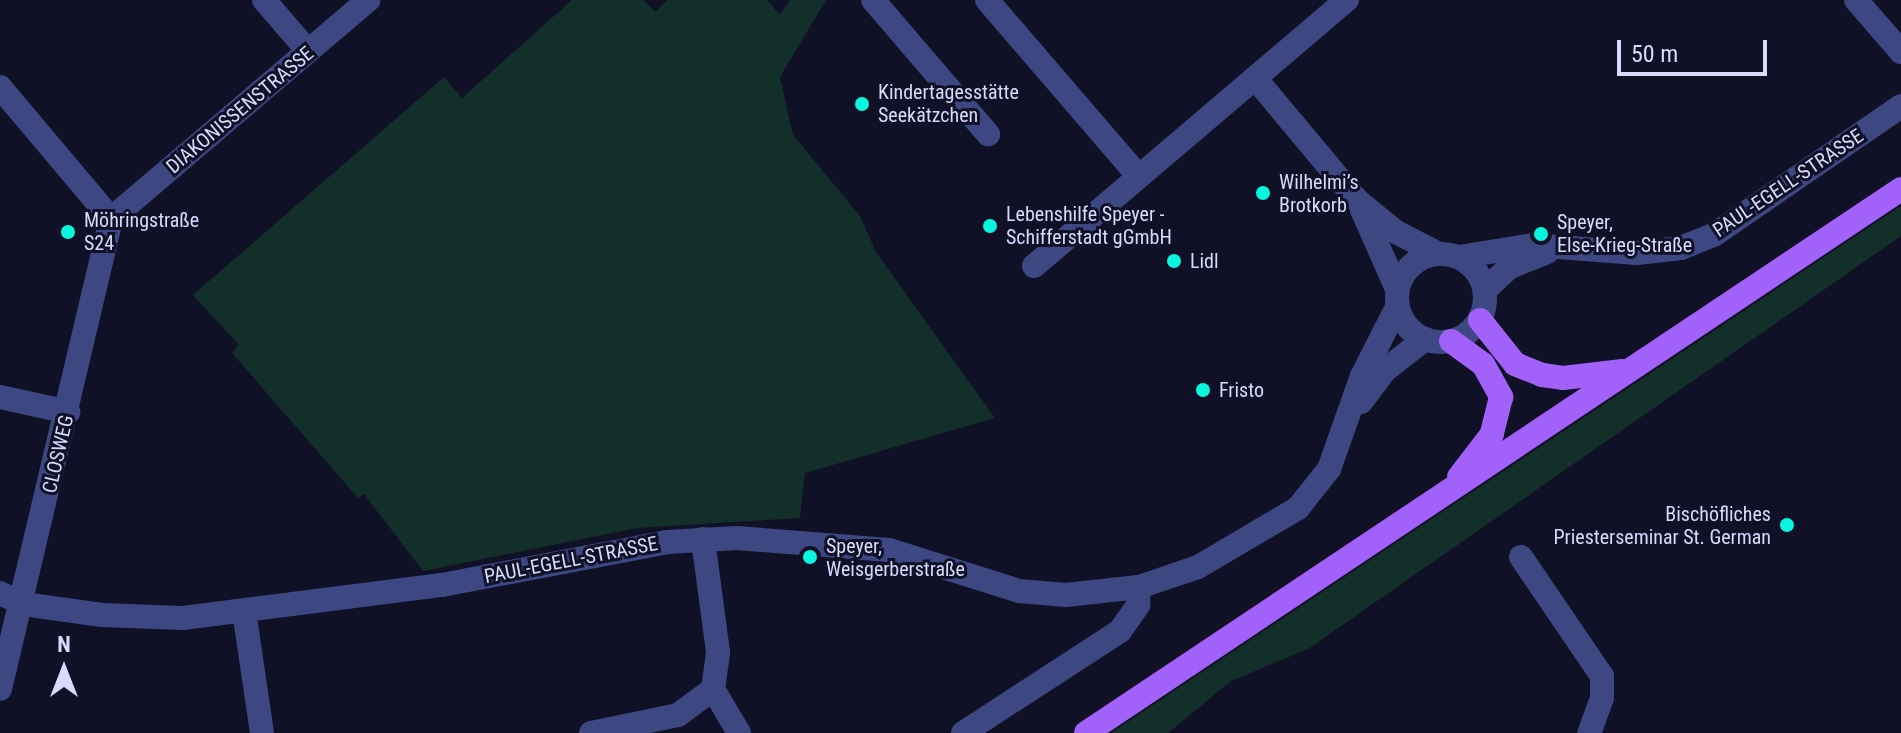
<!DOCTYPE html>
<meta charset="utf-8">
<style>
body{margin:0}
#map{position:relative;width:1901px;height:733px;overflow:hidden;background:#101126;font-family:"Roboto Condensed",sans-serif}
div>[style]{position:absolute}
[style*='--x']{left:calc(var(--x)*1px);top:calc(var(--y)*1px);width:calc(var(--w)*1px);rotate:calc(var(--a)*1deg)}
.green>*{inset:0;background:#132f29}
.minor>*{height:24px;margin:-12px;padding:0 12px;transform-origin:12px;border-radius:12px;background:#3d4883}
.minor>.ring{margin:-12px;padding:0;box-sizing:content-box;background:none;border:24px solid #3d4883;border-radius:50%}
.major>*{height:24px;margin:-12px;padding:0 12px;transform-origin:12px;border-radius:12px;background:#a262f9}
.dots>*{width:22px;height:22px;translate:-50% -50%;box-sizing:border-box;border:4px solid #101126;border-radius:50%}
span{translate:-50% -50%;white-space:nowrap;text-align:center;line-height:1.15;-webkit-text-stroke:6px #101126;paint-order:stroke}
.poi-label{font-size:20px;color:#d6dafd}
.left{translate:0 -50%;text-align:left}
.right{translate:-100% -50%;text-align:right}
.street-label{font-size:20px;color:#d6dafd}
.north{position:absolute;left:24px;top:629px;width:80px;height:80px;-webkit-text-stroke:6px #101126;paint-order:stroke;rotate:0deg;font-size:22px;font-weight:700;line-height:32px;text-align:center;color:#d6dafd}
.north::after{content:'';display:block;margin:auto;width:28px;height:36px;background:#d6dafd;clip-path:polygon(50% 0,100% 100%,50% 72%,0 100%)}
.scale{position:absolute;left:1617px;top:40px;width:150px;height:36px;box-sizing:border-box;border:4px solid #d6dafd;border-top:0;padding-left:10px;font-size:24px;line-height:28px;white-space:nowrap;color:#d6dafd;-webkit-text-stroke:6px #101126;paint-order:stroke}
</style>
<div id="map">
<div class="green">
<i style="clip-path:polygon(572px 0,643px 0,656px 12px,667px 0,767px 0,780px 15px,790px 0,826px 0,780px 77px,793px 135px,860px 216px,876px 252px,995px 418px,805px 473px,800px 518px,637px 528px,423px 571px,364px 494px,358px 498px,232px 353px,239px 345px,193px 295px,444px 77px,462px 98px)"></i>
<i style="clip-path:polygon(1901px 206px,1901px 236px,1308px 649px,1231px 681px,1168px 733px,1111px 733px)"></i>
</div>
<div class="minor">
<i style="--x:264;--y:0;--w:67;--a:49.2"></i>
<i style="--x:873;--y:0;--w:177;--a:49.4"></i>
<i style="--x:987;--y:0;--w:233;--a:49.3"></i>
<i style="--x:1856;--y:0;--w:69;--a:49.1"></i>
<i style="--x:1255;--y:78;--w:160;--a:50.1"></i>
<i style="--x:1358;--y:201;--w:49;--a:39.2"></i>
<i style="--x:1396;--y:232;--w:46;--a:27.1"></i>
<i style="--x:0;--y:87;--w:172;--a:49.9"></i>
<i style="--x:1362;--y:210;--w:86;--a:66.1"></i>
<i style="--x:111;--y:219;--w:338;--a:-40.4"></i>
<i class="ring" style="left:1397px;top:254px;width:64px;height:64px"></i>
<i style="--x:1459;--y:257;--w:75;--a:-9.2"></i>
<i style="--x:1533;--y:245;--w:104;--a:4.4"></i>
<i style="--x:1637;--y:253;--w:44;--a:-6.5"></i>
<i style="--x:1681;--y:248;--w:37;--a:-22"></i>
<i style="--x:1715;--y:234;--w:226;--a:-34.5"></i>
<i style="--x:1034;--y:266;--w:411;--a:-40.4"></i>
<i style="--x:1485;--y:290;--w:34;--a:-43"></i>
<i style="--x:1510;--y:267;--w:40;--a:-22"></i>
<i style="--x:0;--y:397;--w:70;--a:12.4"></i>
<i style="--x:1361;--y:402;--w:39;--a:-53"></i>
<i style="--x:1384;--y:371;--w:52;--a:-38"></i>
<i style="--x:1521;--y:557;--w:144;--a:55.8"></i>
<i style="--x:1602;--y:676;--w:22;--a:90"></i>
<i style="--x:1602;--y:698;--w:37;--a:110"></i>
<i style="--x:0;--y:593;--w:25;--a:26"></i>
<i style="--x:23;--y:604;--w:80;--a:7.9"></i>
<i style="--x:102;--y:615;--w:81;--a:2.1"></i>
<i style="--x:183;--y:618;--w:261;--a:-7.3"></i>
<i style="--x:442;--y:585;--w:229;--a:-10.8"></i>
<i style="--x:667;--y:542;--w:70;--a:-3.3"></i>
<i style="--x:737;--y:538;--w:152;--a:4.5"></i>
<i style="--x:889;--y:550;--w:136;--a:17.5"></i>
<i style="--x:1019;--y:591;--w:47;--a:4.9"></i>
<i style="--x:1066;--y:595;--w:73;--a:-6.3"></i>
<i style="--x:1139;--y:587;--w:62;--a:-18.7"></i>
<i style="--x:1198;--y:567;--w:116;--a:-30.5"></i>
<i style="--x:1298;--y:508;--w:50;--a:-51.5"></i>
<i style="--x:1329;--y:469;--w:99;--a:-70.5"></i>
<i style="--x:1362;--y:376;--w:77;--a:-63.1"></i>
<i style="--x:244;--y:611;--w:123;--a:81.6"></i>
<i style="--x:0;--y:689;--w:483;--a:-76.7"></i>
<i style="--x:713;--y:689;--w:51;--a:59.4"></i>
<i style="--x:591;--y:733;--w:89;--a:-11.7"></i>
<i style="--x:678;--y:715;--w:44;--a:-36.6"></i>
<i style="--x:713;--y:689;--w:37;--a:-82"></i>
<i style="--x:718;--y:652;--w:114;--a:-97.6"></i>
<i style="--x:963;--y:733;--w:187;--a:-33"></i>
<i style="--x:1120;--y:631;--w:32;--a:-55"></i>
<i style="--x:1138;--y:605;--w:18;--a:-87"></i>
</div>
<div class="major">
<i style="--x:1480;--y:320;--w:56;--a:51.5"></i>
<i style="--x:1515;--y:364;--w:29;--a:22"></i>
<i style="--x:1542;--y:375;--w:21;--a:8"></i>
<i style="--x:1563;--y:378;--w:60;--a:-6.7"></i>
<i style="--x:1451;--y:341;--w:39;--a:36"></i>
<i style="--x:1483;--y:364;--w:38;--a:61"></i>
<i style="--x:1501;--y:397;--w:38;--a:104"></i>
<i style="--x:1492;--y:434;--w:54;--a:127.5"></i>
<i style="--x:1086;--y:733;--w:980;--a:-33.72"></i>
</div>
<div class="dots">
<i style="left:862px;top:104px;background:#0af5de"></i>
<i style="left:1263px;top:193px;background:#0af5de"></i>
<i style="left:990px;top:226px;background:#0af5de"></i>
<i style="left:68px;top:232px;background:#0af5de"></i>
<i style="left:1541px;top:234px;background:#0af5de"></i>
<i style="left:1174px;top:261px;background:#0af5de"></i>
<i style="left:1203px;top:390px;background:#0af5de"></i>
<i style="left:1787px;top:525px;background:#0af5de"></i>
<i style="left:810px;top:557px;background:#0af5de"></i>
</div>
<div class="poi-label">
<span class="left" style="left:878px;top:104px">Kindertagesstätte<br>Seekätzchen</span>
<span class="left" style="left:1279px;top:194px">Wilhelmi’s<br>Brotkorb</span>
<span class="left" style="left:1006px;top:226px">Lebenshilfe Speyer -<br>Schifferstadt gGmbH</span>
<span class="left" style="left:84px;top:232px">Möhringstraße<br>S24</span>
<span class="left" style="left:1557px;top:234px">Speyer,<br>Else-Krieg-Straße</span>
<span class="left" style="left:1190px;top:261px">Lidl</span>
<span class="left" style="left:1219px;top:390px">Fristo</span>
<span class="right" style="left:1771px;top:526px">Bischöfliches<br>Priesterseminar St. German</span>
<span class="left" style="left:826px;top:558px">Speyer,<br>Weisgerberstraße</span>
</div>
<div class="street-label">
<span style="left:240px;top:110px;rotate:-40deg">DIAKONISSENSTRASSE</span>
<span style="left:1788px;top:183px;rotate:-34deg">PAUL-EGELL-STRASSE</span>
<span style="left:58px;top:454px;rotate:-77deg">CLOSWEG</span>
<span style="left:571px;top:560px;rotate:-11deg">PAUL-EGELL-STRASSE</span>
</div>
<div class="north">N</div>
<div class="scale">50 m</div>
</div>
